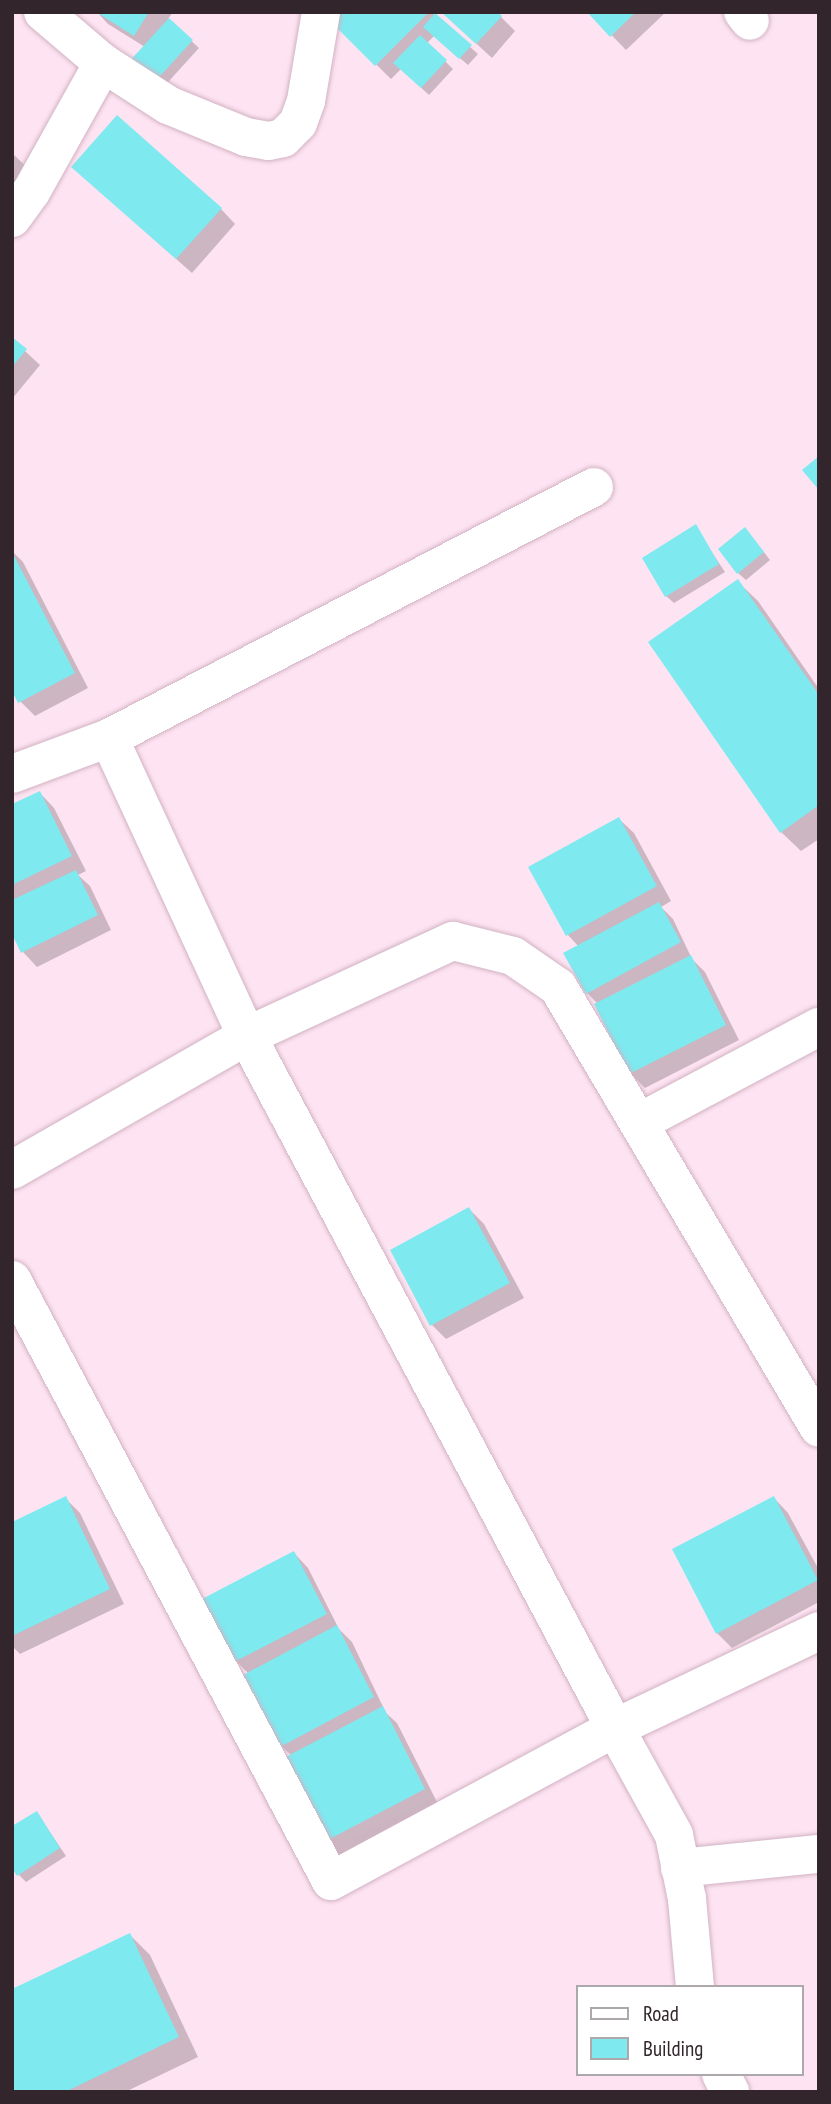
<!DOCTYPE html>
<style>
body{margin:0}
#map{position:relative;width:831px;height:2104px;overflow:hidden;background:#fee4f2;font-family:"PT Sans Narrow",sans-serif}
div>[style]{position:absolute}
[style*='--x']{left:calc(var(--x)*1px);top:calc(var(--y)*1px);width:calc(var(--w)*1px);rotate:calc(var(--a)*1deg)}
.shadow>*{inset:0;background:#0003}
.building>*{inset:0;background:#7ee9ef}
.roads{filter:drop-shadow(0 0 2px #d1b2c3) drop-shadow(0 0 2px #d1b2c3)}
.minor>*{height:38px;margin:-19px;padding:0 19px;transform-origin:19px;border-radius:19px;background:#fff}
span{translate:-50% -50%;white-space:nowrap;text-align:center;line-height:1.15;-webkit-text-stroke:5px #fff;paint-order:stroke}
.frame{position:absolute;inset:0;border:14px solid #32262c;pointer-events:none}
.legend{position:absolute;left:576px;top:1985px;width:228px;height:91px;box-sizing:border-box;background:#fff;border:2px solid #ada8ab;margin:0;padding:9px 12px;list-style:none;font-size:21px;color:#32262c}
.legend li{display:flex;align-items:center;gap:14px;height:35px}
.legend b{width:35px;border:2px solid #ada8ab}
</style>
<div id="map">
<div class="shadow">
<i style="clip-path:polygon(97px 12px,173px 12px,168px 19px,199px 48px,159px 92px,145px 47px,108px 24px)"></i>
<i style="clip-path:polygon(337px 12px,431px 12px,478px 54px,468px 65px,434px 36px,427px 43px,453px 69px,429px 95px,401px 69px,391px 79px,330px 19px)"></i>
<i style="clip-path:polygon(442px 12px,496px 12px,515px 31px,492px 58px)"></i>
<i style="clip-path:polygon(589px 12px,666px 12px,626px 50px)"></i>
<i style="clip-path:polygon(12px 153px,34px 174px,12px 199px)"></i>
<i style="clip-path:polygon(88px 181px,221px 209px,235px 224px,192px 273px)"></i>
<i style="clip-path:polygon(12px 339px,40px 365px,12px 399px)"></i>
<i style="clip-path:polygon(695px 527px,725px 572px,674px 603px,666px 596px)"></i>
<i style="clip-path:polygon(752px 537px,770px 560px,746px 580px,738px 573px)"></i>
<i style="clip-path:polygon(12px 551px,23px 562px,88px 688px,35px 716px,20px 701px,12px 687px)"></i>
<i style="clip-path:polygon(738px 582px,758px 601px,819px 689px,819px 839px,801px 851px,781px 832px)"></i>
<i style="clip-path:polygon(40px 793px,54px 808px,86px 871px,78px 875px,90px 886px,111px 930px,37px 967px,23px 952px,12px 930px,12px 806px)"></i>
<i style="clip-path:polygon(619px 819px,634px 833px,671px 901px,661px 907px,673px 919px,692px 959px,705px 972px,739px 1040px,645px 1088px,630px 1073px,598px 1004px,587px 993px,579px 947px,568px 935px,531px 868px)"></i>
<i style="clip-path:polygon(469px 1209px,484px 1224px,524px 1298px,446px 1339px,432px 1325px)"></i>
<i style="clip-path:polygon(65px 1498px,80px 1513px,124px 1604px,20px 1654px,12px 1646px,12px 1524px)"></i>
<i style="clip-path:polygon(774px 1498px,788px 1513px,819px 1570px,819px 1602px,732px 1648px,717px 1633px)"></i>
<i style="clip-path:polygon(294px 1553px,308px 1568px,339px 1629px,352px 1642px,386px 1713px,397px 1723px,438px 1804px,338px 1857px,292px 1756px,281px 1746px,249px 1674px,236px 1661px)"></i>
<i style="clip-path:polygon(37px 1813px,66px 1856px,26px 1882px,19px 1875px)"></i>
<i style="clip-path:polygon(130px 1935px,150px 1955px,198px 2057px,125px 2092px,12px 2092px)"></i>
</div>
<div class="building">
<i style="clip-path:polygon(96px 12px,149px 12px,134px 36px)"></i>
<i style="clip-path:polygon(335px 12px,429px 12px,375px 66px,328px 19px)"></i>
<i style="clip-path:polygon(441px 12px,498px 12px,502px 16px,476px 44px)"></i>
<i style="clip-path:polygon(587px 12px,636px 12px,610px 37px)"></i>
<i style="clip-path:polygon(435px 13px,472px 45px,459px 59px,423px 27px)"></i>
<i style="clip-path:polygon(169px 18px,193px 40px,151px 86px,127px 64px)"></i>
<i style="clip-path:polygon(420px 35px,447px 60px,421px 88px,393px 63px)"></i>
<i style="clip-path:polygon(117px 115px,222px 208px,176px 259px,71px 167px)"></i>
<i style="clip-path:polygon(12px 337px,27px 349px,12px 367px)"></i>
<i style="clip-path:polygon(819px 456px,819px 490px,802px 470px)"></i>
<i style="clip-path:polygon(696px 524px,719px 564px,665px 597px,642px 558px)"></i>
<i style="clip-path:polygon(745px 527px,764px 552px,737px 574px,718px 549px)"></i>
<i style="clip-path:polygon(12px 552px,75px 673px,18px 703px,12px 691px)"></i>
<i style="clip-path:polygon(738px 579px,819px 695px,819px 805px,780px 833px,648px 642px)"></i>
<i style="clip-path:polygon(40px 791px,72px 856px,12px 885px,12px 804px)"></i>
<i style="clip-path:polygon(619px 817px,657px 886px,566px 936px,528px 867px)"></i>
<i style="clip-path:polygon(76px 870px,98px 915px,21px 953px,12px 934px,12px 900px)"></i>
<i style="clip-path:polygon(659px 902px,681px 942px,586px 994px,563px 953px)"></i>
<i style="clip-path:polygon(691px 955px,726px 1025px,629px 1074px,594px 1004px)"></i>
<i style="clip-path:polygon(469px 1207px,510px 1283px,430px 1326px,390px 1250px)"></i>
<i style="clip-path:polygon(66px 1496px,110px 1589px,12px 1636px,12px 1522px)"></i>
<i style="clip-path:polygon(774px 1496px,818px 1580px,716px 1634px,672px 1549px)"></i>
<i style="clip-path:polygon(294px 1551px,327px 1614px,234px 1662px,202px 1599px)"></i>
<i style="clip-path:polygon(337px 1625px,374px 1697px,280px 1747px,243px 1675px)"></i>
<i style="clip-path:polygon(383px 1706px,425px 1789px,322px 1843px,278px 1761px)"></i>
<i style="clip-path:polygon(37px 1811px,60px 1848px,17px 1876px,12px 1868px,12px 1826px)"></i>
<i style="clip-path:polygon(130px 1933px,179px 2037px,65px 2092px,12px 2092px,12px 1989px)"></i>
</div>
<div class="roads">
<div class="minor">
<i style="--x:43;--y:12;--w:79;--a:40.4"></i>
<i style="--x:103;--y:63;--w:77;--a:32.9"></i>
<i style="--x:168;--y:105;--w:84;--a:22.3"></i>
<i style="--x:246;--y:137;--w:23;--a:10"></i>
<i style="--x:269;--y:141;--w:14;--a:-12"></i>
<i style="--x:283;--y:138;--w:21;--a:-45"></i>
<i style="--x:298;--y:123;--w:23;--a:-70"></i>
<i style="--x:306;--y:101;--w:90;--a:-80.4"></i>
<i style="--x:743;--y:12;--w:11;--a:52"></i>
<i style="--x:12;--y:218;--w:32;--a:-54"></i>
<i style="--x:31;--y:192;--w:148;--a:-60.8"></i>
<i style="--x:109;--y:738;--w:546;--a:-27.36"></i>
<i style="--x:12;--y:774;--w:103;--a:-20.4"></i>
<i style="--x:109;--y:738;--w:328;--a:65.2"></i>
<i style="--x:247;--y:1036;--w:784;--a:62"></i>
<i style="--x:615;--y:1728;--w:226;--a:-25.4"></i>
<i style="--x:640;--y:1122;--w:203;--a:-28"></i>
<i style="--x:12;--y:1170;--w:271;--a:-29.7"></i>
<i style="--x:247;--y:1036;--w:227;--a:-24.8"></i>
<i style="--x:453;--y:941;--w:62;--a:14"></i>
<i style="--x:513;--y:956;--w:55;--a:34.6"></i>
<i style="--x:558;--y:987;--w:512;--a:59.38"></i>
<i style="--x:12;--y:1280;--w:680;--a:62.04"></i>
<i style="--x:331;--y:1881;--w:323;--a:-28.3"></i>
<i style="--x:615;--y:1728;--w:122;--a:61.1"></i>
<i style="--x:674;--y:1835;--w:65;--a:78.5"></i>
<i style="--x:687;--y:1899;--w:88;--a:84.8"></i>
<i style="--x:680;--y:1868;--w:140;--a:-5.8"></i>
<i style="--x:721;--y:2074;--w:20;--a:63"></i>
</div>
</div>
<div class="frame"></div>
<ul class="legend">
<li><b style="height:9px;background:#fff"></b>Road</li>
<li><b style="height:19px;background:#7ee9ef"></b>Building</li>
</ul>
</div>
